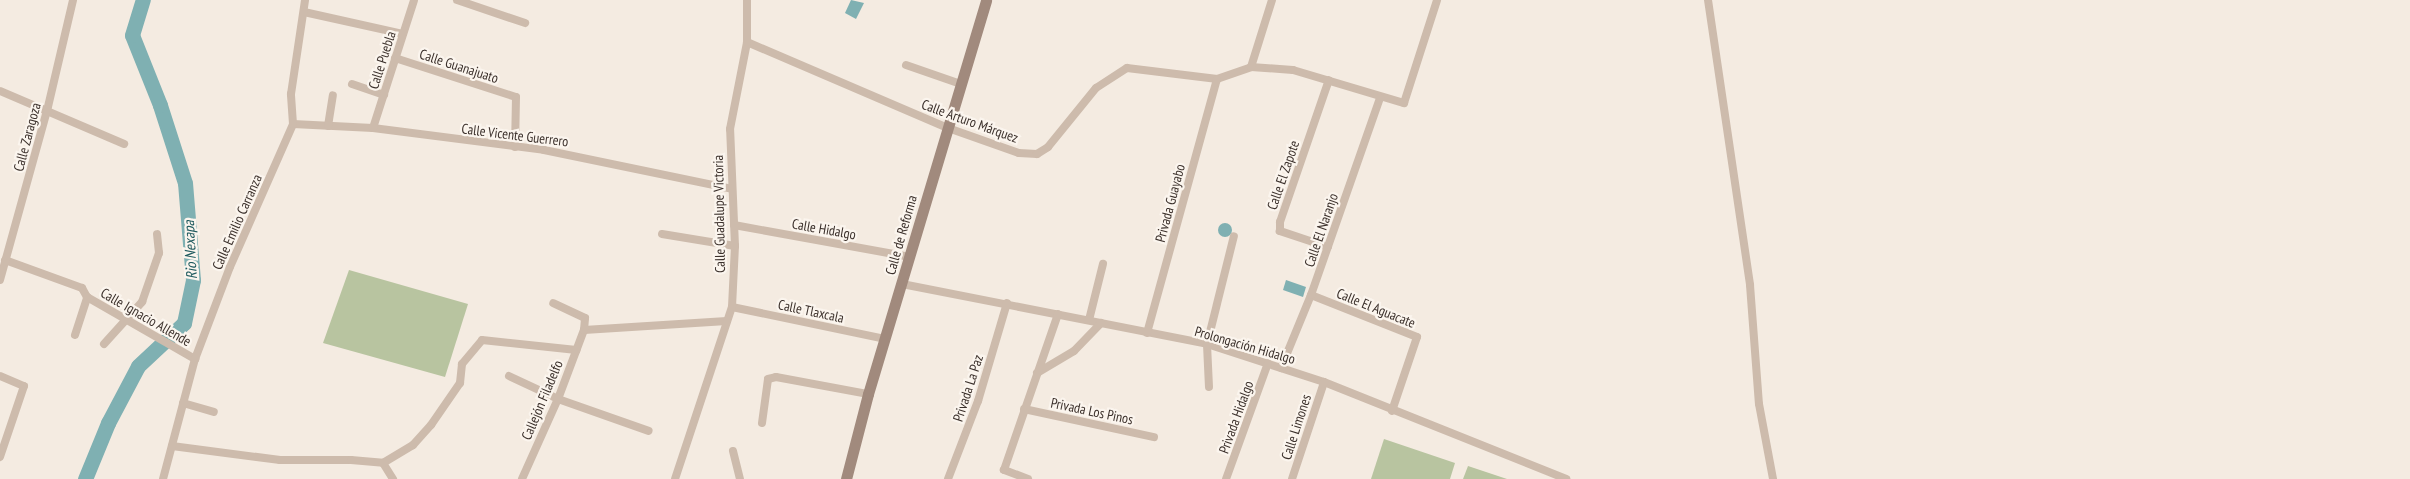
<!DOCTYPE html>
<meta charset="utf-8">
<style>
body{margin:0}
#map{position:relative;width:2410px;height:479px;overflow:hidden;background:#f4ebe1;font-family:"PT Sans Narrow",sans-serif}
div>[style]{position:absolute}
[style*='--x']{left:calc(var(--x)*1px);top:calc(var(--y)*1px);width:calc(var(--w)*1px);rotate:calc(var(--a)*1deg)}
.green>*{inset:0;background:#b8c4a0}
.water>*{inset:0;background:#7fb0b2}
.round{border-radius:50%}
.river>*{height:15px;margin:-7.5px;padding:0 7.5px;transform-origin:7.5px;border-radius:7.5px;background:#7fb0b2}
.minor>*{height:8px;margin:-4px;padding:0 4px;transform-origin:4px;border-radius:4px;background:#cdbbac}
.secondary>*{height:11px;margin:-5.5px;padding:0 5.5px;transform-origin:5.5px;border-radius:5.5px;background:#a18a7d}
span{translate:-50% -50%;white-space:nowrap;text-align:center;line-height:1.15;-webkit-text-stroke:4.5px #fbf5ee;paint-order:stroke}
.street-label{font-size:14px;color:#3b302b}
.water-label{font-size:15px;color:#1f5a5e;font-style:italic}
</style>
<div id="map">
<div class="green">
<i style="clip-path:polygon(349px 270px,468px 304px,445px 377px,323px 343px)"></i>
<i style="clip-path:polygon(1384px 439px,1455px 463px,1450px 479px,1371px 479px)"></i>
<i style="clip-path:polygon(1468px 466px,1507px 479px,1463px 479px)"></i>
</div>
<div class="water">
<i style="clip-path:polygon(851px 0,864px 3px,856px 19px,845px 13px)"></i>
<i class="round" style="left:1218px;top:223px;width:14px;height:14px"></i>
<i style="clip-path:polygon(1286px 280px,1306px 287px,1303px 297px,1283px 290px)"></i>
</div>
<div class="river">
<i style="--x:85;--y:479;--w:61;--a:-67.7"></i>
<i style="--x:108;--y:423;--w:64;--a:-62.2"></i>
<i style="--x:138;--y:366;--w:63;--a:-43.1"></i>
<i style="--x:184;--y:323;--w:44;--a:-78.2"></i>
<i style="--x:193;--y:280;--w:97;--a:-94.7"></i>
<i style="--x:185;--y:183;--w:82;--a:-107.8"></i>
<i style="--x:160;--y:105;--w:75;--a:-111.8"></i>
<i style="--x:132;--y:35;--w:37;--a:-73"></i>
</div>
<div class="minor">
<i style="--x:457;--y:0;--w:72;--a:18.7"></i>
<i style="--x:1708;--y:0;--w:288;--a:81.6"></i>
<i style="--x:1750;--y:285;--w:119;--a:85.7"></i>
<i style="--x:1759;--y:404;--w:76;--a:79.4"></i>
<i style="--x:304;--y:12;--w:101;--a:12.5"></i>
<i style="--x:747;--y:42;--w:219;--a:23.2"></i>
<i style="--x:948;--y:128;--w:75;--a:19.4"></i>
<i style="--x:1019;--y:153;--w:18;--a:3"></i>
<i style="--x:1037;--y:154;--w:13;--a:-32"></i>
<i style="--x:1048;--y:147;--w:76;--a:-50.9"></i>
<i style="--x:1096;--y:88;--w:37;--a:-33"></i>
<i style="--x:1127;--y:68;--w:91;--a:7"></i>
<i style="--x:1217;--y:79;--w:36;--a:-19"></i>
<i style="--x:1251;--y:67;--w:42;--a:4.1"></i>
<i style="--x:1293;--y:70;--w:116;--a:16.6"></i>
<i style="--x:1404;--y:103;--w:108;--a:-72.2"></i>
<i style="--x:395;--y:58;--w:127;--a:17.9"></i>
<i style="--x:516;--y:97;--w:50;--a:91.1"></i>
<i style="--x:906;--y:65;--w:58;--a:19.1"></i>
<i style="--x:1251;--y:67;--w:70;--a:-72.6"></i>
<i style="--x:352;--y:84;--w:34;--a:19"></i>
<i style="--x:0;--y:91;--w:135;--a:23.1"></i>
<i style="--x:293;--y:124;--w:80;--a:2.9"></i>
<i style="--x:373;--y:128;--w:172;--a:7.3"></i>
<i style="--x:544;--y:150;--w:192;--a:11.7"></i>
<i style="--x:328;--y:126;--w:31;--a:-81"></i>
<i style="--x:373;--y:128;--w:134;--a:-72.2"></i>
<i style="--x:734;--y:225;--w:179;--a:10.3"></i>
<i style="--x:662;--y:234;--w:74;--a:9.3"></i>
<i style="--x:1328;--y:247;--w:51;--a:-161.6"></i>
<i style="--x:1280;--y:231;--w:9;--a:-90"></i>
<i style="--x:1280;--y:222;--w:150;--a:-71"></i>
<i style="--x:5;--y:260;--w:82;--a:20"></i>
<i style="--x:82;--y:288;--w:10;--a:61"></i>
<i style="--x:87;--y:297;--w:125;--a:29.9"></i>
<i style="--x:0;--y:280;--w:175;--a:-74.5"></i>
<i style="--x:47;--y:111;--w:114;--a:-76.8"></i>
<i style="--x:902;--y:284;--w:311;--a:11.1"></i>
<i style="--x:1207;--y:344;--w:123;--a:18"></i>
<i style="--x:1324;--y:382;--w:261;--a:21.8"></i>
<i style="--x:1311;--y:295;--w:114;--a:21.6"></i>
<i style="--x:1417;--y:337;--w:78;--a:108.7"></i>
<i style="--x:732;--y:307;--w:156;--a:11.8"></i>
<i style="--x:1089;--y:320;--w:58;--a:-76"></i>
<i style="--x:584;--y:330;--w:143;--a:-3.6"></i>
<i style="--x:1147;--y:333;--w:263;--a:-74.6"></i>
<i style="--x:75;--y:335;--w:40;--a:-72"></i>
<i style="--x:104;--y:344;--w:57;--a:-47.9"></i>
<i style="--x:142;--y:302;--w:52;--a:-70.9"></i>
<i style="--x:159;--y:253;--w:19;--a:-96"></i>
<i style="--x:1281;--y:368;--w:79;--a:-67.7"></i>
<i style="--x:1311;--y:295;--w:209;--a:-70.7"></i>
<i style="--x:1037;--y:373;--w:43;--a:-30.7"></i>
<i style="--x:1074;--y:351;--w:39;--a:-46"></i>
<i style="--x:0;--y:376;--w:26;--a:23"></i>
<i style="--x:24;--y:386;--w:75;--a:108.7"></i>
<i style="--x:509;--y:376;--w:54;--a:25.1"></i>
<i style="--x:558;--y:399;--w:96;--a:19.4"></i>
<i style="--x:1209;--y:387;--w:43;--a:-92.7"></i>
<i style="--x:1207;--y:344;--w:111;--a:-76"></i>
<i style="--x:183;--y:403;--w:32;--a:16"></i>
<i style="--x:1024;--y:409;--w:133;--a:12.2"></i>
<i style="--x:762;--y:423;--w:44;--a:-82.2"></i>
<i style="--x:768;--y:379;--w:8;--a:-14"></i>
<i style="--x:776;--y:377;--w:94;--a:10.5"></i>
<i style="--x:172;--y:446;--w:109;--a:7.4"></i>
<i style="--x:280;--y:460;--w:71;--a:0"></i>
<i style="--x:351;--y:460;--w:32;--a:5"></i>
<i style="--x:383;--y:463;--w:19;--a:58"></i>
<i style="--x:733;--y:451;--w:29;--a:76"></i>
<i style="--x:383;--y:463;--w:35;--a:-31"></i>
<i style="--x:413;--y:445;--w:27;--a:-48"></i>
<i style="--x:431;--y:425;--w:51;--a:-55.4"></i>
<i style="--x:460;--y:383;--w:19;--a:-84"></i>
<i style="--x:462;--y:364;--w:31;--a:-50"></i>
<i style="--x:482;--y:340;--w:95;--a:6.1"></i>
<i style="--x:163;--y:479;--w:124;--a:-75.1"></i>
<i style="--x:195;--y:359;--w:98;--a:-69.2"></i>
<i style="--x:230;--y:267;--w:156;--a:-66.2"></i>
<i style="--x:293;--y:124;--w:30;--a:-94"></i>
<i style="--x:291;--y:94;--w:95;--a:-81.5"></i>
<i style="--x:522;--y:479;--w:88;--a:-65.8"></i>
<i style="--x:558;--y:399;--w:74;--a:-69.4"></i>
<i style="--x:584;--y:330;--w:12;--a:-85"></i>
<i style="--x:585;--y:318;--w:35;--a:-155"></i>
<i style="--x:675;--y:479;--w:181;--a:-71.7"></i>
<i style="--x:732;--y:307;--w:61;--a:-87.2"></i>
<i style="--x:735;--y:246;--w:117;--a:-92.4"></i>
<i style="--x:730;--y:129;--w:89;--a:-78.9"></i>
<i style="--x:747;--y:42;--w:42;--a:-90"></i>
<i style="--x:948;--y:479;--w:84;--a:-69"></i>
<i style="--x:978;--y:401;--w:102;--a:-73.5"></i>
<i style="--x:1028;--y:479;--w:26;--a:-159"></i>
<i style="--x:1004;--y:470;--w:165;--a:-70.9"></i>
<i style="--x:1226;--y:479;--w:123;--a:-70.1"></i>
<i style="--x:1292;--y:479;--w:102;--a:-71.7"></i>
</div>
<div class="secondary">
<i style="--x:846;--y:479;--w:88;--a:-75.5"></i>
<i style="--x:868;--y:394;--w:411;--a:-73.3"></i>
</div>
<div class="street-label">
<span style="left:382px;top:60px;rotate:-72deg">Calle Puebla</span>
<span style="left:459px;top:66px;rotate:18deg">Calle Guanajuato</span>
<span style="left:970px;top:121px;rotate:20deg">Calle Arturo Márquez</span>
<span style="left:515px;top:135px;rotate:7deg">Calle Vicente Guerrero</span>
<span style="left:27px;top:137px;rotate:-75deg">Calle Zaragoza</span>
<span style="left:1283px;top:175px;rotate:-71deg">Calle El Zapote</span>
<span style="left:1170px;top:203px;rotate:-75deg">Privada Guayabo</span>
<span style="left:719px;top:214px;rotate:-91deg">Calle Guadalupe Victoria</span>
<span style="left:237px;top:222px;rotate:-66deg">Calle Emilio Carranza</span>
<span style="left:824px;top:229px;rotate:10deg">Calle Hidalgo</span>
<span style="left:1321px;top:230px;rotate:-71deg">Calle El Naranjo</span>
<span style="left:901px;top:235px;rotate:-74deg">Calle de Reforma</span>
<span style="left:1376px;top:308px;rotate:22deg">Calle El Aguacate</span>
<span style="left:811px;top:311px;rotate:12deg">Calle Tlaxcala</span>
<span style="left:146px;top:317px;rotate:30deg">Calle Ignacio Allende</span>
<span style="left:1245px;top:345px;rotate:16deg">Prolongación Hidalgo</span>
<span style="left:968px;top:388px;rotate:-72deg">Privada La Paz</span>
<span style="left:542px;top:400px;rotate:-67deg">Callejón Filadelfo</span>
<span style="left:1092px;top:411px;rotate:12deg">Privada Los Pinos</span>
<span style="left:1236px;top:417px;rotate:-70deg">Privada Hidalgo</span>
<span style="left:1296px;top:427px;rotate:-72deg">Calle Limones</span>
</div>
<div class="water-label">
<span style="left:190px;top:250px;rotate:-93deg">Rio Nexapa</span>
</div>
</div>
